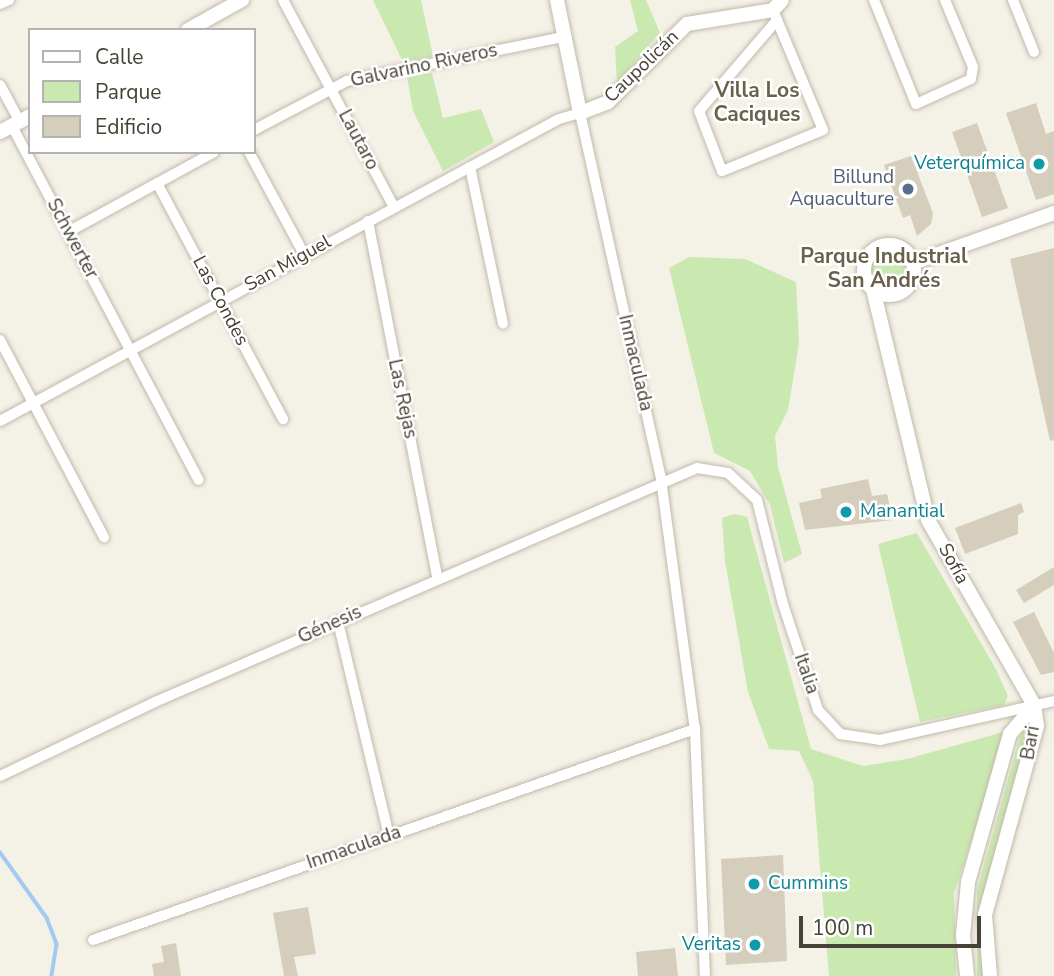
<!DOCTYPE html>
<meta charset="utf-8">
<style>
body{margin:0}
#map{position:relative;width:1054px;height:976px;overflow:hidden;background:#f4f1e7;font-family:"Nunito Sans",sans-serif}
div>[style]{position:absolute}
[style*='--x']{left:calc(var(--x)*1px);top:calc(var(--y)*1px);width:calc(var(--w)*1px);rotate:calc(var(--a)*1deg)}
.green>*{inset:0;background:#cae9b0}
.round{border-radius:50%}
.stream>*{height:3.5px;margin:-1.75px;padding:0 1.75px;transform-origin:1.75px;border-radius:1.75px;background:#a3cbf2}
.building>*{inset:0;background:#d6cebd}
.roads{filter:drop-shadow(0 0 2px #c0baaa) drop-shadow(0 0 2px #c0baaa)}
.minor>*{height:10px;margin:-5px;padding:0 5px;transform-origin:5px;border-radius:5px;background:#fff}
.tertiary>*{height:14px;margin:-7px;padding:0 7px;transform-origin:7px;border-radius:7px;background:#fff}
.tertiary>.ring{margin:-7px;padding:0;box-sizing:content-box;background:none;border:14px solid #fff;border-radius:50%}
.dots>*{width:19px;height:19px;translate:-50% -50%;box-sizing:border-box;border:4px solid #fff;border-radius:50%}
span{translate:-50% -50%;white-space:nowrap;text-align:center;line-height:1.15;-webkit-text-stroke:5px #fff;paint-order:stroke}
.street-label{font-size:19px;color:#474236}
.culture-label{font-size:19px;color:#0d838f}
.right{translate:-100% -50%;text-align:right}
.left{translate:0 -50%;text-align:left}
.service-label{font-size:19px;color:#4e5e75}
.neighbourhood-label{font-size:21px;color:#6a614d;font-weight:700}
.legend{position:absolute;left:28px;top:28px;width:228px;height:126px;box-sizing:border-box;background:#fff;border:2px solid #b5b3af;margin:0;padding:9px 12px;list-style:none;font-size:21px;color:#474236}
.legend li{display:flex;align-items:center;gap:14px;height:35px}
.legend b{width:35px;border:2px solid #b5b3af}
.scale{position:absolute;left:799px;top:916px;width:182px;height:32px;box-sizing:border-box;border:4px solid #474236;border-top:0;padding-left:9px;font-size:21px;line-height:24px;white-space:nowrap;color:#474236;-webkit-text-stroke:5px #fff;paint-order:stroke}
</style>
<div id="map">
<div class="green">
<i style="clip-path:polygon(373px 0,421px 0,433px 56px,403px 62px)"></i>
<i style="clip-path:polygon(630px 0,646px 0,660px 33px,617px 83px,615px 47px,638px 31px)"></i>
<i style="clip-path:polygon(432px 73px,443px 118px,481px 109px,494px 142px,443px 171px,413px 111px,407px 77px)"></i>
<i class="round" style="left:871px;top:252px;width:36px;height:36px"></i>
<i style="clip-path:polygon(689px 257px,745px 259px,796px 282px,799px 343px,788px 410px,775px 436px,778px 467px,802px 554px,784px 563px,770px 505px,750px 471px,714px 453px,669px 268px)"></i>
<i style="clip-path:polygon(734px 514px,747px 517px,811px 749px,863px 766px,907px 759px,1007px 731px,954px 893px,956px 976px,829px 976px,813px 781px,799px 751px,769px 749px,748px 692px,725px 561px,722px 518px)"></i>
<i style="clip-path:polygon(917px 533px,997px 671px,1008px 696px,1004px 705px,920px 722px,878px 544px)"></i>
<i style="clip-path:polygon(1029px 726px,989px 897px,991px 976px,977px 976px,977px 890px,1021px 733px)"></i>
</div>
<div class="stream">
<i style="--x:0;--y:852;--w:81;--a:54.5"></i>
<i style="--x:47;--y:918;--w:28;--a:69"></i>
<i style="--x:57;--y:944;--w:32;--a:99"></i>
</div>
<div class="building">
<i style="clip-path:polygon(1036px 103px,1046px 134px,1054px 131px,1054px 194px,1036px 200px,1006px 113px)"></i>
<i style="clip-path:polygon(977px 123px,1008px 208px,982px 217px,952px 132px)"></i>
<i style="clip-path:polygon(911px 156px,933px 213px,931px 224px,917px 236px,910px 215px,903px 218px,884px 165px)"></i>
<i style="clip-path:polygon(1054px 248px,1054px 440px,1050px 441px,1010px 259px)"></i>
<i style="clip-path:polygon(868px 479px,872px 496px,887px 494px,893px 520px,805px 530px,799px 503px,822px 498px,820px 489px)"></i>
<i style="clip-path:polygon(1021px 503px,1024px 512px,1018px 515px,1018px 534px,965px 554px,955px 528px)"></i>
<i style="clip-path:polygon(1054px 567px,1054px 585px,1024px 603px,1016px 590px)"></i>
<i style="clip-path:polygon(1034px 612px,1054px 653px,1054px 672px,1041px 675px,1013px 622px)"></i>
<i style="clip-path:polygon(783px 855px,787px 961px,726px 965px,721px 859px)"></i>
<i style="clip-path:polygon(308px 907px,316px 954px,294px 957px,298px 976px,284px 976px,273px 913px)"></i>
<i style="clip-path:polygon(176px 943px,181px 976px,154px 976px,152px 964px,164px 962px,161px 946px)"></i>
<i style="clip-path:polygon(675px 948px,678px 976px,638px 976px,636px 952px)"></i>
</div>
<div class="roads">
<div class="minor">
<i style="--x:283;--y:0;--w:235;--a:61.8"></i>
<i style="--x:874;--y:0;--w:112;--a:68"></i>
<i style="--x:916;--y:104;--w:60;--a:-24.4"></i>
<i style="--x:971;--y:79;--w:12;--a:-81"></i>
<i style="--x:973;--y:67;--w:73;--a:-112.7"></i>
<i style="--x:1013;--y:0;--w:56;--a:68"></i>
<i style="--x:0;--y:4;--w:10;--a:-24"></i>
<i style="--x:773;--y:10;--w:11;--a:68"></i>
<i style="--x:777;--y:20;--w:119;--a:67.3"></i>
<i style="--x:823;--y:130;--w:109;--a:157.9"></i>
<i style="--x:722;--y:171;--w:64;--a:-111"></i>
<i style="--x:699;--y:111;--w:120;--a:-49.4"></i>
<i style="--x:0;--y:85;--w:42;--a:61.6"></i>
<i style="--x:12;--y:126;--w:400;--a:62.2"></i>
<i style="--x:254;--y:130;--w:105;--a:-27.8"></i>
<i style="--x:347;--y:81;--w:221;--a:-11.5"></i>
<i style="--x:249;--y:152;--w:116;--a:61.7"></i>
<i style="--x:470;--y:167;--w:160;--a:78.1"></i>
<i style="--x:157;--y:183;--w:268;--a:61.9"></i>
<i style="--x:368;--y:221;--w:363;--a:79"></i>
<i style="--x:68;--y:232;--w:166;--a:-28.7"></i>
<i style="--x:0;--y:340;--w:223;--a:62.2"></i>
<i style="--x:0;--y:421;--w:635;--a:-28.38"></i>
<i style="--x:559;--y:119;--w:22;--a:-16"></i>
<i style="--x:580;--y:113;--w:375;--a:77.5"></i>
<i style="--x:661;--y:479;--w:252;--a:82.3"></i>
<i style="--x:695;--y:729;--w:247;--a:87.7"></i>
<i style="--x:338;--y:622;--w:220;--a:76.6"></i>
<i style="--x:0;--y:776;--w:172;--a:-25.5"></i>
<i style="--x:155;--y:702;--w:590;--a:-23.35"></i>
<i style="--x:697;--y:468;--w:31;--a:9"></i>
<i style="--x:728;--y:473;--w:40;--a:43"></i>
<i style="--x:757;--y:500;--w:107;--a:76"></i>
<i style="--x:783;--y:604;--w:112;--a:71.7"></i>
<i style="--x:818;--y:710;--w:33;--a:47"></i>
<i style="--x:840;--y:734;--w:40;--a:8.5"></i>
<i style="--x:880;--y:740;--w:178;--a:-12.6"></i>
<i style="--x:93;--y:940;--w:638;--a:-19.32"></i>
</div>
<div class="tertiary">
<i style="--x:557;--y:0;--w:115;--a:78.5"></i>
<i style="--x:580;--y:113;--w:30;--a:-21"></i>
<i style="--x:608;--y:102;--w:111;--a:-44.6"></i>
<i style="--x:687;--y:24;--w:87;--a:-9.2"></i>
<i style="--x:773;--y:10;--w:13;--a:-48"></i>
<i style="--x:188;--y:30;--w:62;--a:-29.1"></i>
<i style="--x:0;--y:132;--w:34;--a:-28"></i>
<i class="ring" style="left:864px;top:245px;width:36px;height:36px"></i>
<i style="--x:913;--y:263;--w:150;--a:-19.5"></i>
<i style="--x:873;--y:289;--w:237;--a:76.6"></i>
<i style="--x:928;--y:520;--w:213;--a:60.2"></i>
<i style="--x:1034;--y:705;--w:21;--a:82"></i>
<i style="--x:1037;--y:726;--w:196;--a:105.4"></i>
<i style="--x:985;--y:915;--w:61;--a:85.3"></i>
<i style="--x:967;--y:976;--w:41;--a:-95.6"></i>
<i style="--x:963;--y:935;--w:53;--a:-84.6"></i>
<i style="--x:968;--y:882;--w:154;--a:-74.2"></i>
<i style="--x:1010;--y:734;--w:38;--a:-50"></i>
</div>
</div>
<div class="dots">
<i style="left:1039px;top:164px;background:#0f9aa8"></i>
<i style="left:908px;top:189px;background:#5c6f8a"></i>
<i style="left:846px;top:512px;background:#0f9aa8"></i>
<i style="left:754px;top:884px;background:#0f9aa8"></i>
<i style="left:755px;top:945px;background:#0f9aa8"></i>
</div>
<div class="street-label">
<span style="left:424px;top:66px;rotate:-12deg">Galvarino Riveros</span>
<span style="left:642px;top:67px;rotate:-44deg">Caupolicán</span>
<span style="left:358px;top:140px;rotate:62deg">Lautaro</span>
<span style="left:72px;top:239px;rotate:62deg">Schwerter</span>
<span style="left:288px;top:264px;rotate:-29deg">San Miguel</span>
<span style="left:220px;top:301px;rotate:62deg">Las Condes</span>
<span style="left:635px;top:363px;rotate:77deg">Inmaculada</span>
<span style="left:402px;top:399px;rotate:78deg">Las Rejas</span>
<span style="left:953px;top:564px;rotate:61deg">Sofía</span>
<span style="left:330px;top:625px;rotate:-24deg">Génesis</span>
<span style="left:806px;top:674px;rotate:71deg">Italia</span>
<span style="left:1031px;top:743px;rotate:-80deg">Bari</span>
<span style="left:354px;top:848px;rotate:-19deg">Inmaculada</span>
</div>
<div class="culture-label">
<span class="right" style="left:1025px;top:164px">Veterquímica</span>
<span class="left" style="left:860px;top:512px">Manantial</span>
<span class="left" style="left:768px;top:884px">Cummins</span>
<span class="right" style="left:741px;top:945px">Veritas</span>
</div>
<div class="service-label">
<span class="right" style="left:894px;top:189px">Billund<br>Aquaculture</span>
</div>
<div class="neighbourhood-label">
<span style="left:757px;top:102px">Villa Los<br>Caciques</span>
<span style="left:884px;top:268px">Parque Industrial<br>San Andrés</span>
</div>
<ul class="legend">
<li><b style="height:9px;background:#fff"></b>Calle</li>
<li><b style="height:19px;background:#cae9b0"></b>Parque</li>
<li><b style="height:19px;background:#d6cebd"></b>Edificio</li>
</ul>
<div class="scale">100 m</div>
</div>
